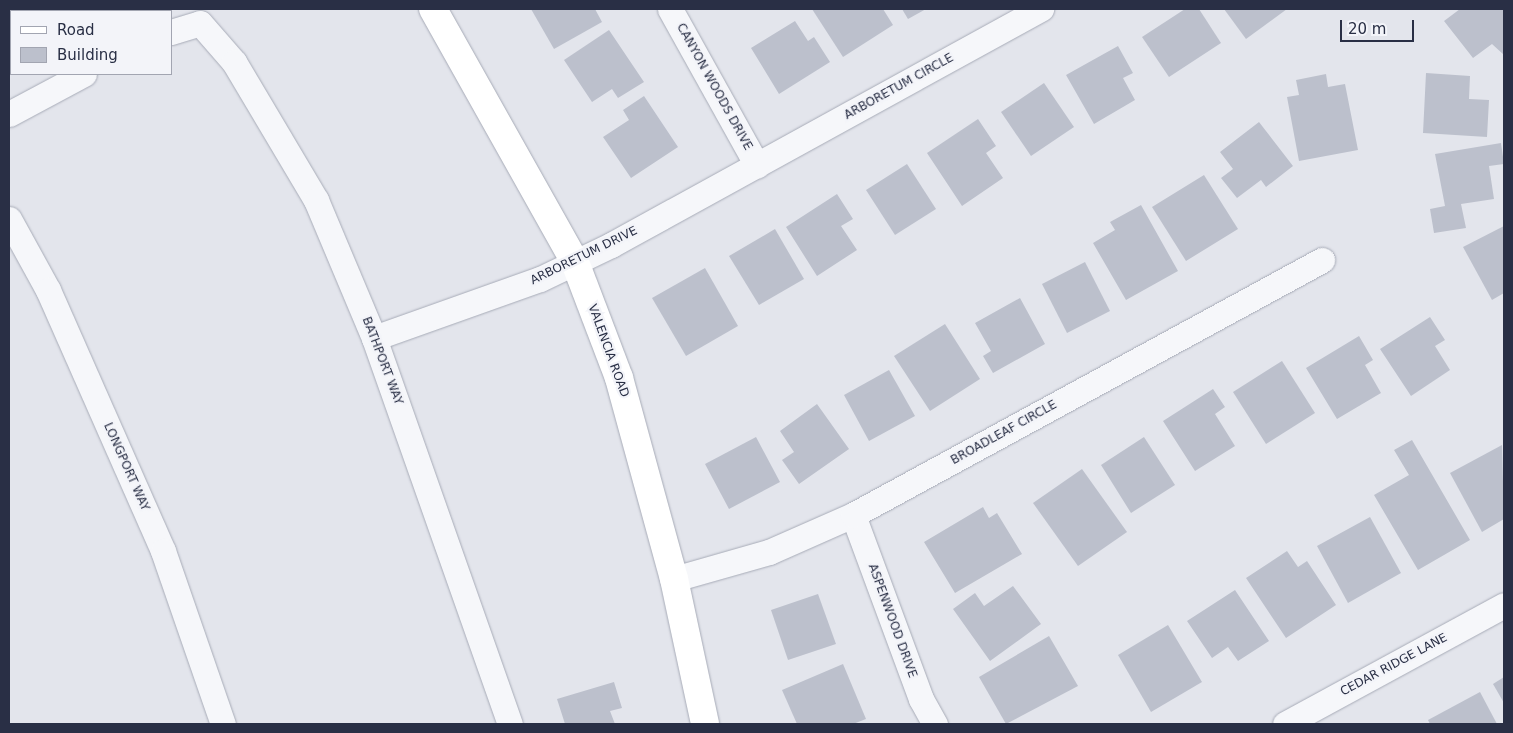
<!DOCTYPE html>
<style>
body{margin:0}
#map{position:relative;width:1513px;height:733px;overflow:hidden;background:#e3e5ec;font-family:"DejaVu Sans",sans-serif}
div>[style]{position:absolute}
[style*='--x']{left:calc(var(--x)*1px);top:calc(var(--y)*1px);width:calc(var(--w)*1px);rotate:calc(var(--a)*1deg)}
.building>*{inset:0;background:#bcc0cc}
.roads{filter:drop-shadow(0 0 1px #a7abb7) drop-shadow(0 0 1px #a7abb7)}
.street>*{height:25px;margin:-12.5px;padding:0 12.5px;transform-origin:12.5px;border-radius:12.5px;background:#f6f7fa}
.secondary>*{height:28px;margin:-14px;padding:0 14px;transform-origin:14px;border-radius:14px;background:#fff}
span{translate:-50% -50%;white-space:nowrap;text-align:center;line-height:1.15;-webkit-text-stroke:4.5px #f3f4f9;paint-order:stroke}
.street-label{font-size:12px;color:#292f45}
.frame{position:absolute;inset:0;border:10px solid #292f45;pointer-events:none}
.legend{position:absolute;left:10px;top:10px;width:162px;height:65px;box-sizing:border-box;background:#f3f4f9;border:1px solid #a2a5b1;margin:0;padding:6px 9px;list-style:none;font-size:15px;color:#292f45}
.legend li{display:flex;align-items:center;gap:10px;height:25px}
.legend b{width:25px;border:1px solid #a2a5b1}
.scale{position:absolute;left:1340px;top:20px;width:74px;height:22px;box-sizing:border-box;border:2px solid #292f45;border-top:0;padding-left:6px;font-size:15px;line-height:18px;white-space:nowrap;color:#292f45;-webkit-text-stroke:4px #f3f4f9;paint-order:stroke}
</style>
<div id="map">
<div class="building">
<i style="clip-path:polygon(531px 9px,595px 9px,602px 22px,554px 49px)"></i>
<i style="clip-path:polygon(812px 9px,883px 9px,893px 25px,843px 57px)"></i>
<i style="clip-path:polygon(902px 9px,926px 9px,908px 19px)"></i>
<i style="clip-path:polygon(1185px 9px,1199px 9px,1221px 43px,1169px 77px,1142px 37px)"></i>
<i style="clip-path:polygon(1224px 9px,1287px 9px,1246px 39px)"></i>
<i style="clip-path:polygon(1460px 9px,1504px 9px,1504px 55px,1492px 44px,1473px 58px,1444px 21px)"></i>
<i style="clip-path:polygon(795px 21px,808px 41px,814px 37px,830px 62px,779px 94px,751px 48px)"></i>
<i style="clip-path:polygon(609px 30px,644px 82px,618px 98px,612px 89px,592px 102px,564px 60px)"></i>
<i style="clip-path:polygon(1118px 46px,1133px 73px,1123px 78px,1135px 100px,1094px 124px,1066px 75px)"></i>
<i style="clip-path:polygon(1426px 73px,1470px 76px,1469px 99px,1489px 100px,1487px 137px,1423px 133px)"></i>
<i style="clip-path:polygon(1326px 74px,1328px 87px,1345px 84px,1358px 150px,1299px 161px,1287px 97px,1299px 95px,1296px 80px)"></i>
<i style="clip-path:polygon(1044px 83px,1074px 127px,1031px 156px,1001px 112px)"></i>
<i style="clip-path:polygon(644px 96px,678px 147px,631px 178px,603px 137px,629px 120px,623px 110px)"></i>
<i style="clip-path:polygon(978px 119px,996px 146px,986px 153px,1003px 178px,962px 206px,927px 153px)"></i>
<i style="clip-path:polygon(1259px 122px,1293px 166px,1266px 187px,1261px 180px,1237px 198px,1221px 178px,1233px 169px,1220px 152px)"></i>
<i style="clip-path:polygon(1501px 143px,1504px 164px,1489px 166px,1494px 199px,1461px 204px,1466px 228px,1434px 233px,1430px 209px,1445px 206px,1435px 154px)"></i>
<i style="clip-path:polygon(907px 164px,936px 209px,895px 235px,866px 190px)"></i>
<i style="clip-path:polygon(1204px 175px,1238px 229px,1186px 261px,1152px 207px)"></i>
<i style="clip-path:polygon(837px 194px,853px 219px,841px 226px,857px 250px,817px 276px,786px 227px)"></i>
<i style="clip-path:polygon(1141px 205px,1178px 271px,1126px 300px,1093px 243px,1115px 230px,1110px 222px)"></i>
<i style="clip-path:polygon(1504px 226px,1504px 293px,1492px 300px,1463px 247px)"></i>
<i style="clip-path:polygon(775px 229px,804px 279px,759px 305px,729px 256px)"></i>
<i style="clip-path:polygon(1085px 262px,1110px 311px,1067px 333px,1042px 284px)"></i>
<i style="clip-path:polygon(705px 268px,738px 326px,686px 356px,652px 298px)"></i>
<i style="clip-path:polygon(1020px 298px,1045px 344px,993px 373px,983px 356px,991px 351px,975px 323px)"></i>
<i style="clip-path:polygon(1430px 317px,1445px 340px,1435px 346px,1450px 370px,1411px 396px,1380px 349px)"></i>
<i style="clip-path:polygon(945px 324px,980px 379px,930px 411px,894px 356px)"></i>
<i style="clip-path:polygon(1359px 336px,1373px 360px,1365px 365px,1381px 393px,1337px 419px,1306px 368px)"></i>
<i style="clip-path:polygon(1282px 361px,1315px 413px,1266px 444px,1233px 392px)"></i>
<i style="clip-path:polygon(889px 370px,915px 416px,869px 441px,844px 395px)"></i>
<i style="clip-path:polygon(1213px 389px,1225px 407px,1215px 414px,1235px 446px,1195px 471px,1163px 421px)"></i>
<i style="clip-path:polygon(817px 404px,849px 449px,799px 484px,782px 460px,794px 452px,780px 431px)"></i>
<i style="clip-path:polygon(756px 437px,780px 482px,729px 509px,705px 464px)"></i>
<i style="clip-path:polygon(1144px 437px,1175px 485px,1131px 513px,1101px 465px)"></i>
<i style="clip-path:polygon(1412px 440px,1470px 540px,1418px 570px,1374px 495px,1409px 475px,1394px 450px)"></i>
<i style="clip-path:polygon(1502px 445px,1504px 519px,1482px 532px,1450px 473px)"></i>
<i style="clip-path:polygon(1082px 469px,1127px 532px,1078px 566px,1033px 503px)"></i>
<i style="clip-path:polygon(983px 507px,989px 518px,997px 513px,1022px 554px,955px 593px,924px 542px)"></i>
<i style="clip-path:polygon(1370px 517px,1401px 573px,1348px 603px,1317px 546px)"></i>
<i style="clip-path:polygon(1287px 551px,1298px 567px,1307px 561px,1336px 605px,1286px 638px,1246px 578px)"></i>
<i style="clip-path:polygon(1013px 586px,1041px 624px,990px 661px,953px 609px,975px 593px,984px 606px)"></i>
<i style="clip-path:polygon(1235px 590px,1269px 641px,1238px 661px,1228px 647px,1212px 658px,1187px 621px)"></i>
<i style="clip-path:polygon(818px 594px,836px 644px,788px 660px,771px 610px)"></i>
<i style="clip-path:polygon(1168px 625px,1202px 682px,1151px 712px,1118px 655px)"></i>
<i style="clip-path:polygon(1049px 636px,1078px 686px,1006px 724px,979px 677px)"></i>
<i style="clip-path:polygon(843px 664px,866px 719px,853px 724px,797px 724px,782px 690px)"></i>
<i style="clip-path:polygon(1504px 677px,1504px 703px,1493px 684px)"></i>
<i style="clip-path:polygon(614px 682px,622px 708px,610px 711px,615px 724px,565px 724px,557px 699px)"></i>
<i style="clip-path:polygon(1480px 692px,1497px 724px,1430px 724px,1428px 720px)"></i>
</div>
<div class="roads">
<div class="street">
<i style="--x:670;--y:9;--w:179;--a:60.9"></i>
<i style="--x:171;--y:32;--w:30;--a:-17"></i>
<i style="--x:200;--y:23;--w:52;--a:48.9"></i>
<i style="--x:234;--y:62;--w:161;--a:59.3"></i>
<i style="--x:316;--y:200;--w:150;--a:67.2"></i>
<i style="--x:374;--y:338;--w:409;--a:70.6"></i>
<i style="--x:9;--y:114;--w:85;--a:-28.1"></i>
<i style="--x:9;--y:219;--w:81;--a:61.2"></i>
<i style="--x:48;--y:290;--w:285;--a:66.2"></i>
<i style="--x:163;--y:551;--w:183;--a:70.9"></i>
<i style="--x:374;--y:338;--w:176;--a:-19.6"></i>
<i style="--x:540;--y:279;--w:79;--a:-25.6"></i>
<i style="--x:611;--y:245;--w:491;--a:-28.8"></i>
<i style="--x:853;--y:515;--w:196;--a:69.7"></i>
<i style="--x:921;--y:699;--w:29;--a:61"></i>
<i style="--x:674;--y:579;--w:99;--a:-15.9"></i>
<i style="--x:769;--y:552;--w:92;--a:-23.8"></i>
<i style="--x:853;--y:515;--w:534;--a:-28.53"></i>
<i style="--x:1285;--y:724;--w:249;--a:-28.5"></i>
</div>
<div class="secondary">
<i style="--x:433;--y:9;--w:290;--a:60.7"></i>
<i style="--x:575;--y:262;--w:124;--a:69.2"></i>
<i style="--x:619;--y:378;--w:208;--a:74.7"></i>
<i style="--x:674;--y:579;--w:148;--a:77.9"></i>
</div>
</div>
<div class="street-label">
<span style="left:714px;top:87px;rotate:61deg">CANYON WOODS DRIVE</span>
<span style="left:899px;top:87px;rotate:-29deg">ARBORETUM CIRCLE</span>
<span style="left:584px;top:256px;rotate:-26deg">ARBORETUM DRIVE</span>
<span style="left:608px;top:351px;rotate:70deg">VALENCIA ROAD</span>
<span style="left:382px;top:361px;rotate:69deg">BATHPORT WAY</span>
<span style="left:1004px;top:433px;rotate:-29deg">BROADLEAF CIRCLE</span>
<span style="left:126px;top:467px;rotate:66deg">LONGPORT WAY</span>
<span style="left:892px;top:621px;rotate:70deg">ASPENWOOD DRIVE</span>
<span style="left:1394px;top:665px;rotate:-28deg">CEDAR RIDGE LANE</span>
</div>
<div class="frame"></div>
<ul class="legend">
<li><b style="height:6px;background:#fff"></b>Road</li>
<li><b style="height:14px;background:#bcc0cc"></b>Building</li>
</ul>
<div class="scale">20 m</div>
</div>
